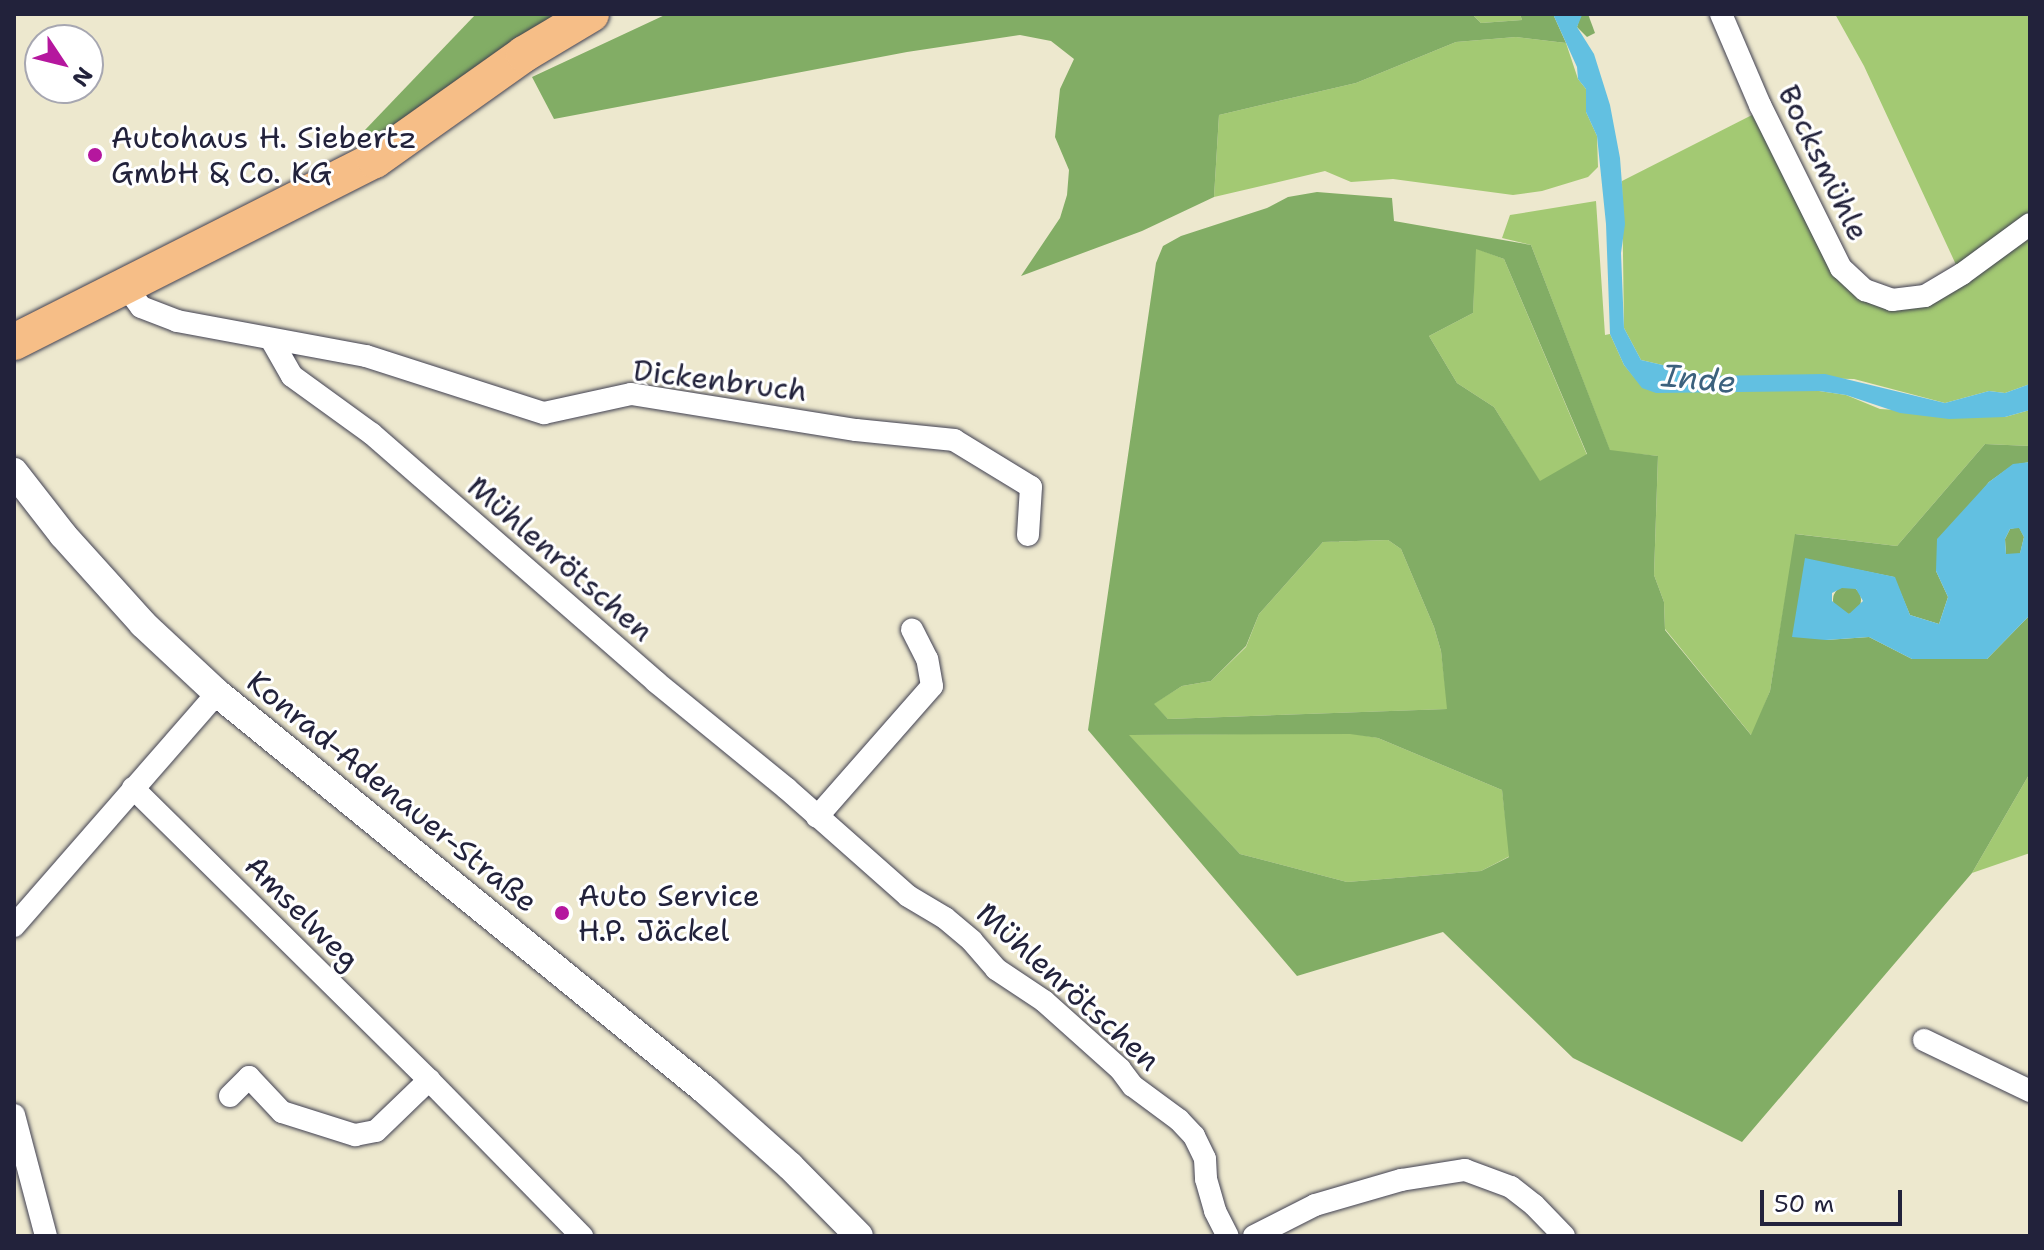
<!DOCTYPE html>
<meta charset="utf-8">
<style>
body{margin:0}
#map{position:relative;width:2044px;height:1250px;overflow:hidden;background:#ede8ce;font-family:"Shantell Sans",sans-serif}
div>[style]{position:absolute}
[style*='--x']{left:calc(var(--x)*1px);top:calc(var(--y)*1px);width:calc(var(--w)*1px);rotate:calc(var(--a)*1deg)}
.green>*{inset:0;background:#a3c973}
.forest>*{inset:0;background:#82ad65}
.round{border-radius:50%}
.water>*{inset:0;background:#62c0e1}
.roads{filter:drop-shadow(0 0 2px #404051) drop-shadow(0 0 2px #404051)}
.minor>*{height:22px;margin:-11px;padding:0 11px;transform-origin:11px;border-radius:11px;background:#fff}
.tertiary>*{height:28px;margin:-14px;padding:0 14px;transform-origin:14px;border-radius:14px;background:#fff}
.primary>*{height:36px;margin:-18px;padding:0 18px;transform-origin:18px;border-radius:18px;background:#f6be87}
.dots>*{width:22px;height:22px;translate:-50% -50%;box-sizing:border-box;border:4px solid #fff;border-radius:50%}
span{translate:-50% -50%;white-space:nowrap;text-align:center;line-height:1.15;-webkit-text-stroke:6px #fff;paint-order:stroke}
.poi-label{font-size:30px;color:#22223b}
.left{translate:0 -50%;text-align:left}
.street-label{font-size:30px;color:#22223b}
.water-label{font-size:32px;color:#3c617d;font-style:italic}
.frame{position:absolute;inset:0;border:16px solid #22223b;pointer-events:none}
.north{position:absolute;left:24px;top:24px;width:80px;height:80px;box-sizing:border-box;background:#fff;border:2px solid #a7a7b1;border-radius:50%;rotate:125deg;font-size:22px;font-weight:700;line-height:32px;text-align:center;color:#22223b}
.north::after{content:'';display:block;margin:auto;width:28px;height:36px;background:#b5179e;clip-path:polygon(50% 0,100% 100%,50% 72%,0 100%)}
.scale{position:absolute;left:1760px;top:1190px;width:142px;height:36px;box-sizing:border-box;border:4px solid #22223b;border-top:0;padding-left:10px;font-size:24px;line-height:28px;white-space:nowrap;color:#22223b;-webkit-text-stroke:6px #fff;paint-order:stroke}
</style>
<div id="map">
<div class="green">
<i style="clip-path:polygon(1472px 14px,1520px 14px,1522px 20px,1481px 23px)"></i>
<i style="clip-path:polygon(1835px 14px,2030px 14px,2030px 216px,1958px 269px,1864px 66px)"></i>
<i style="clip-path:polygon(1516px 37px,1566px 43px,1578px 79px,1586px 89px,1586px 112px,1597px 136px,1598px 167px,1588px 177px,1542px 191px,1513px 195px,1393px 179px,1351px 182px,1325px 171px,1214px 197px,1219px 115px,1356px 83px,1456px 42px)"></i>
<i style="clip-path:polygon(1752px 115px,1838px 274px,1890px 306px,2030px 232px,2030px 384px,2005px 393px,1989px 391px,1945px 403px,1854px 379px,1710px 376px,1641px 360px,1624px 328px,1622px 181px)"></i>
<i style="clip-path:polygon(1596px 201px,1605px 335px,1610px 334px,1624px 365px,1634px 377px,1670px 391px,1819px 391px,1846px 395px,1880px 409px,2005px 417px,2030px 410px,2030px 446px,1985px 444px,1897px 546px,1796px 534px,1770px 691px,1752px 736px,1665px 629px,1664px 602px,1654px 575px,1658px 456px,1610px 451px,1531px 245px,1502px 238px,1510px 215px)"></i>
<i style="clip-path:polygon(1475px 248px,1504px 259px,1587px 455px,1540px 482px,1494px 407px,1457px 383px,1429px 336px,1473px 313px)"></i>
<i style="clip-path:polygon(1388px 540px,1401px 549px,1434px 627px,1441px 651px,1448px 709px,1168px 719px,1153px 704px,1182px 686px,1211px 681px,1246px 647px,1259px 614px,1323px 542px)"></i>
<i style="clip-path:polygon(1350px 733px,1378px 738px,1502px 790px,1510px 856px,1481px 871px,1347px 882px,1240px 854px,1128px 735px)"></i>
<i style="clip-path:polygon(2030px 773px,2030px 853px,1972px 873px)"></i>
</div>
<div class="forest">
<i style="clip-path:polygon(476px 14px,560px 14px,369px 153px,364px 131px)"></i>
<i style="clip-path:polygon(667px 14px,1472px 14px,1481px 23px,1522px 20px,1520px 14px,1553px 14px,1566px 43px,1516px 37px,1456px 42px,1356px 83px,1219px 115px,1214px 197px,1142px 231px,1021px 276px,1060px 218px,1067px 195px,1069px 170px,1055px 137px,1060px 89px,1074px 59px,1051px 41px,1020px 35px,907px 52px,554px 119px,532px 77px)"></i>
<i style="clip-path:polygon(1581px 14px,1588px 14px,1595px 33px,1587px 37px,1577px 27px)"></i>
<i style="clip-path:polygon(evenodd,1317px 192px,1392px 198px,1394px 221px,1531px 245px,1610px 450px,1658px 456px,1654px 575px,1664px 602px,1665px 630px,1751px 735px,1770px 691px,1795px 534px,1897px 546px,1985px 444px,2030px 446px,2030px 462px,2013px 465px,1989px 482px,1966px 511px,1936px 571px,1948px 597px,1939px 624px,1910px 615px,1894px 577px,1805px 559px,1826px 640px,1869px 637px,1912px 659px,1987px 659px,2030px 615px,2030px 773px,1972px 873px,1742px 1142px,1573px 1058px,1443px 932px,1297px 976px,1088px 730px,1156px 263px,1163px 246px,1181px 236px,1267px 208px,1288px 197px,1317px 192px,1476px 249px,1504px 259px,1587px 454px,1540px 481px,1494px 407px,1457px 383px,1429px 336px,1473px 313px,1476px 249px,1317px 192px,1388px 540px,1401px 549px,1434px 627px,1441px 651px,1447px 709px,1168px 719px,1154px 704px,1182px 686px,1211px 681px,1246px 646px,1259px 614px,1323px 542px,1388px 540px,1317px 192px,1350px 734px,1378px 738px,1502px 790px,1509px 857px,1481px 871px,1347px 882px,1240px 854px,1129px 735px,1350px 734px)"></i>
<i style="clip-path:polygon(2019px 527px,2024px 537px,2020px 554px,2006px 554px,2005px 539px,2010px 529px)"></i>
<i class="round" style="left:1833px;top:586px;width:28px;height:28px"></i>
</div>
<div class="water">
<i style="clip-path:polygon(1553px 14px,1582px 15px,1577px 27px,1594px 54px,1610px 105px,1620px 158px,1625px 224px,1621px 253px,1624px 328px,1641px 360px,1710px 376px,1825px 374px,1945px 403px,1989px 391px,2005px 393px,2030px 384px,2030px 410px,2005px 417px,1949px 419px,1900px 413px,1846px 395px,1819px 391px,1656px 393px,1642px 388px,1624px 365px,1610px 334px,1606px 224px,1597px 136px,1586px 112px,1586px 89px,1578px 79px,1577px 67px)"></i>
<i style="clip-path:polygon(evenodd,2030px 462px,2030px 615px,1987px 659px,1912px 659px,1869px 637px,1826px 640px,1792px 637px,1805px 558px,1895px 577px,1910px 615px,1939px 624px,1948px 597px,1936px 571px,1937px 539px,1989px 482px,2013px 464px,2030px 462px,2019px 528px,2024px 537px,2020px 553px,2006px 554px,2005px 539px,2010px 529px,2019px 528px,2030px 462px,1842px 588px,1856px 589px,1863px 601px,1849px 614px,1832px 601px,1832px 593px,1842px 588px)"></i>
</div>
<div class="roads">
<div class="minor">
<i style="--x:1721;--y:14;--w:99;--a:66.8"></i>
<i style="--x:1760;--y:105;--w:182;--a:63.6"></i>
<i style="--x:1841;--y:268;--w:33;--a:43"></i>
<i style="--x:1865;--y:290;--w:29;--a:20"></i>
<i style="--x:1892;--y:300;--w:33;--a:-7"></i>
<i style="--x:1925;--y:296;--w:43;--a:-30.7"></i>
<i style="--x:1962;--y:274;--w:84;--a:-36.3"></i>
<i style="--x:125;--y:285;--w:27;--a:54"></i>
<i style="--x:141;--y:307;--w:39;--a:21"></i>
<i style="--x:177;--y:321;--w:192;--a:10.5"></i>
<i style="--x:366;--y:356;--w:187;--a:17.8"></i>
<i style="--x:544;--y:413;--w:89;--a:-12.3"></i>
<i style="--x:631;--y:394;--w:228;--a:9.1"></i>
<i style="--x:856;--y:430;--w:99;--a:5.8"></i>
<i style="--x:954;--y:440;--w:90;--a:31.4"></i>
<i style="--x:1031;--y:487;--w:48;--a:93.6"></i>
<i style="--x:272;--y:341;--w:40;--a:60.3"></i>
<i style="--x:292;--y:376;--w:99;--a:35.9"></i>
<i style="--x:372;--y:434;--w:377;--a:41.1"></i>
<i style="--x:656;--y:682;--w:168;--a:39.2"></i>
<i style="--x:786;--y:788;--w:163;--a:41.5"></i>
<i style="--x:908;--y:896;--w:43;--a:30.7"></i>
<i style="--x:945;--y:918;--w:35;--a:40"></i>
<i style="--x:972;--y:941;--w:37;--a:49"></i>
<i style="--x:996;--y:969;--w:58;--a:33.7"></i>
<i style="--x:1044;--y:1001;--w:102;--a:41.8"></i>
<i style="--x:1120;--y:1069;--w:21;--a:53"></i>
<i style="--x:1133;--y:1086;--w:57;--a:36.5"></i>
<i style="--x:1179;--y:1120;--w:22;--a:47"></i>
<i style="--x:1194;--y:1136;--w:25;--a:64"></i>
<i style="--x:1205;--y:1159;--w:20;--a:87"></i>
<i style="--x:1206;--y:1179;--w:33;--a:74"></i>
<i style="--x:1215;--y:1211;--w:28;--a:63"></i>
<i style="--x:133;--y:788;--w:416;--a:44.6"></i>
<i style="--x:429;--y:1080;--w:219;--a:45.6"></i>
<i style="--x:817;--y:817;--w:174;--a:-48.7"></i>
<i style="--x:932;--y:686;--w:27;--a:-100"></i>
<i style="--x:927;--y:659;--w:33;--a:-117"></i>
<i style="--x:14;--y:926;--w:309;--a:-48.9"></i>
<i style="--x:1924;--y:1040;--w:118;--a:25.7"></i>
<i style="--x:230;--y:1096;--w:27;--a:-45"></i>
<i style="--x:249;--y:1077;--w:48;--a:46.7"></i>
<i style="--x:282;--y:1112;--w:77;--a:17.5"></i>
<i style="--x:355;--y:1135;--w:21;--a:-11"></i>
<i style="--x:376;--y:1131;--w:74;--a:-43.9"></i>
<i style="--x:14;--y:1115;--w:125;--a:75.2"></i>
<i style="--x:1254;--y:1236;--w:68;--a:-26.9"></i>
<i style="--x:1315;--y:1205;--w:90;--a:-16.2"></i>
<i style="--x:1401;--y:1180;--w:65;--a:-8.9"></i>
<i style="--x:1465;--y:1170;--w:49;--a:20.3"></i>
<i style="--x:1511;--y:1187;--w:29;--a:38"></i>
<i style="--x:1534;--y:1205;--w:43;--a:45.9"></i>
</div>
<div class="tertiary">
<i style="--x:14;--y:472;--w:80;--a:52.1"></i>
<i style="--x:63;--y:535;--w:120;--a:48"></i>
<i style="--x:143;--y:624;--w:101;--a:43"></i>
<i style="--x:217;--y:693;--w:629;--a:39.13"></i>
<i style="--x:705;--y:1090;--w:114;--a:41.8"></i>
<i style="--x:790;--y:1166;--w:98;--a:45.4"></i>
</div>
<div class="primary">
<i style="--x:14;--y:342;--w:404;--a:-26.8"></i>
<i style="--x:375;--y:160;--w:183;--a:-35.4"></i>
<i style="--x:524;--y:54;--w:78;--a:-30.8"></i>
</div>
</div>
<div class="dots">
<i style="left:95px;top:155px;background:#b5179e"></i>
<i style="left:562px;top:913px;background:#b5179e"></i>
</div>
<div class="poi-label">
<span class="left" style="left:111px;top:155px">Autohaus H. Siebertz<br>GmbH &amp; Co. KG</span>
<span class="left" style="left:578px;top:913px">Auto Service<br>H.P. Jäckel</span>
</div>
<div class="street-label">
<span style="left:1823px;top:163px;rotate:64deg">Bocksmühle</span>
<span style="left:720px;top:381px;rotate:7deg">Dickenbruch</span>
<span style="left:560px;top:559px;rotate:41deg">Mühlenrötschen</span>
<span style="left:392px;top:792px;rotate:39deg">Konrad-Adenauer-Straße</span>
<span style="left:302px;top:913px;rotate:45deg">Amselweg</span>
<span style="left:1068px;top:987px;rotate:42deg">Mühlenrötschen</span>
</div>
<div class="water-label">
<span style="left:1699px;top:379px;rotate:6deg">Inde</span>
</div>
<div class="frame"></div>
<div class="north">N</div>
<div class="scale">50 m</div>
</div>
